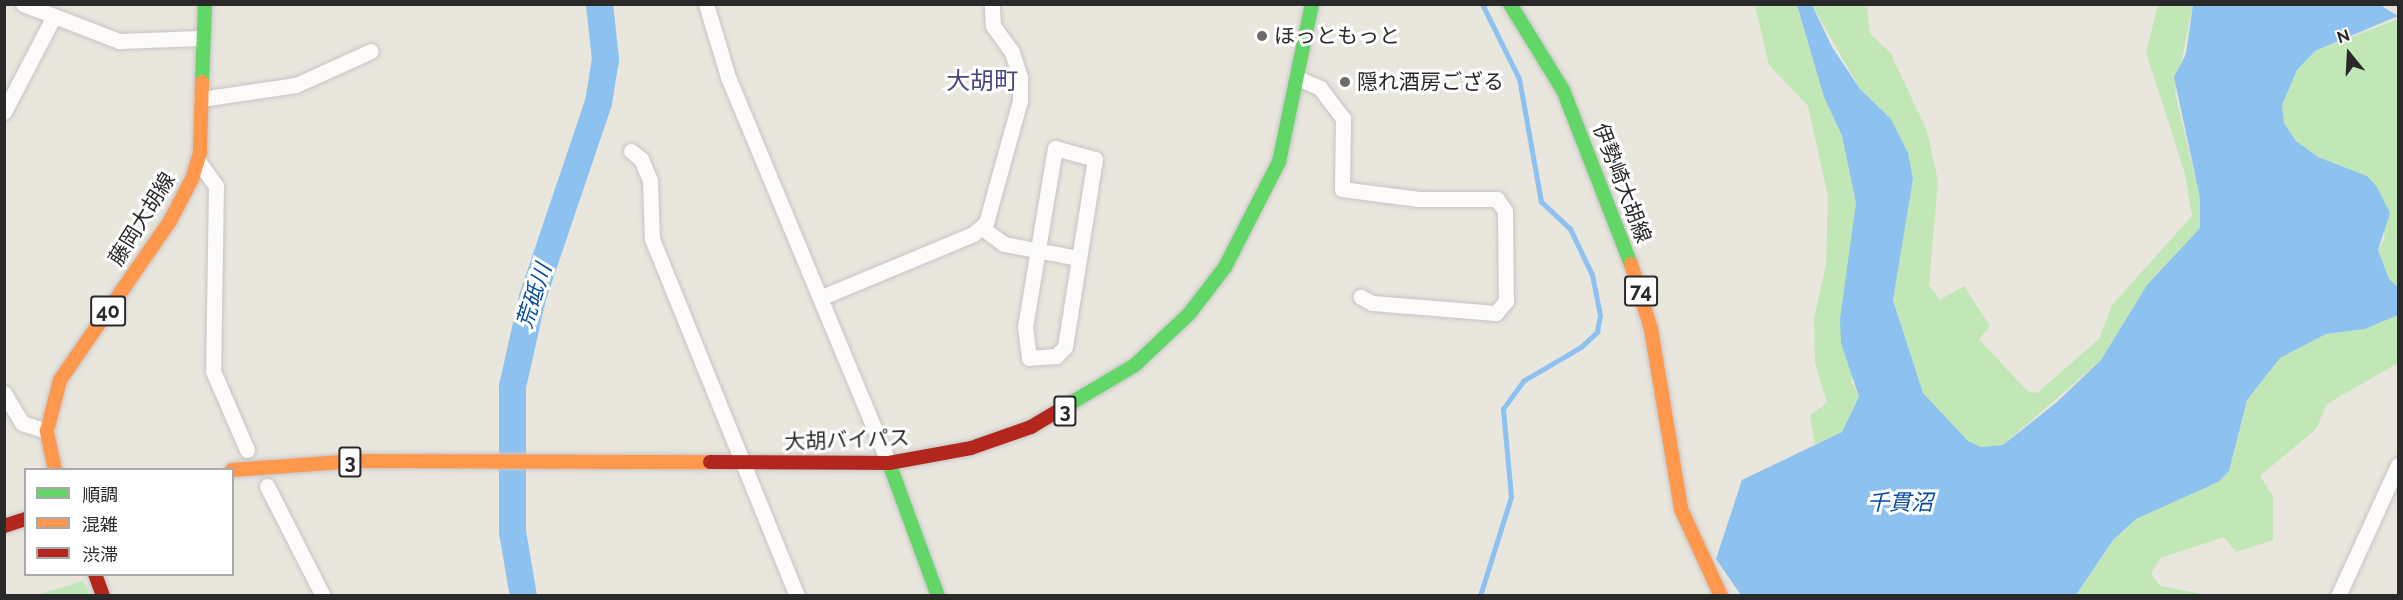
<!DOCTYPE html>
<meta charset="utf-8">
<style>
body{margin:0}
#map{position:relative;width:2403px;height:600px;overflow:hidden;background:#e9e6de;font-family:Raleway,"Noto Sans JP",sans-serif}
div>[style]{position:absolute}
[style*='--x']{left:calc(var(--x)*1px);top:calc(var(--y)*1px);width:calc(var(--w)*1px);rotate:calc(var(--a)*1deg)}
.green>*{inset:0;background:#c0e7b5}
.water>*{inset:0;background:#8dc1ef}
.stream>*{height:4.5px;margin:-2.25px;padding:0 2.25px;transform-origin:2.25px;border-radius:2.25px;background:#8dc1ef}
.river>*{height:27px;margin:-13.5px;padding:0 13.5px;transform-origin:13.5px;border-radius:13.5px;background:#8dc1ef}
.roads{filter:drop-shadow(0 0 2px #c6c4c4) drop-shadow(0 0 2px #c6c4c4)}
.street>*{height:15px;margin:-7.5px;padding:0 7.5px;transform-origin:7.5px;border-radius:7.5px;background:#fcfbfa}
.fast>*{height:14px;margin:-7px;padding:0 7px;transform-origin:7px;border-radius:7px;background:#63d668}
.slow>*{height:14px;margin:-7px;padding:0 7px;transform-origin:7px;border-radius:7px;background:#ff974d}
.jam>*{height:14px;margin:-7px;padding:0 7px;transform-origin:7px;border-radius:7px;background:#b3261e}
.dots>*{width:16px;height:16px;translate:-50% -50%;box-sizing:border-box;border:3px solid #fff;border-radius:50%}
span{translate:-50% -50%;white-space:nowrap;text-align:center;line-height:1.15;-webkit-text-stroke:6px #fff;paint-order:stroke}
.shield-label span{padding:2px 4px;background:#fff;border:2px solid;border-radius:4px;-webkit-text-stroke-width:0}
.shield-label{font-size:20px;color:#292929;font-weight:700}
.poi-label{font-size:21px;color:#292929}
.left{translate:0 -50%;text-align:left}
.street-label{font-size:21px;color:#292929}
.water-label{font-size:22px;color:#054ba2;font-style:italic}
.quarter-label{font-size:24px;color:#49477d}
.frame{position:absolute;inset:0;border:6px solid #292929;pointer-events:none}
.legend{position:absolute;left:24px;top:468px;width:210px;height:108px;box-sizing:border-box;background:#fff;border:2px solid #a9a9a9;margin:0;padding:8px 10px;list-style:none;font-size:18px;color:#292929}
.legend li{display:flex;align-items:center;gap:12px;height:30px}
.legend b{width:30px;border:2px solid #a9a9a9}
.north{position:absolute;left:2319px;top:24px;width:60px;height:60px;-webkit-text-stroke:4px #fff;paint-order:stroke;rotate:342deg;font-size:16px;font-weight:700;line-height:24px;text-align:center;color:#292929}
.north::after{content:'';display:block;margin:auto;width:21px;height:27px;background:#292929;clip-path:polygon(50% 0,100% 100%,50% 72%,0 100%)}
</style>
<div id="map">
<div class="green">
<i style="clip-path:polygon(1755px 5px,1797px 5px,1824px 97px,1842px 136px,1856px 203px,1852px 382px,1859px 397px,1842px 432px,1815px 445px,1810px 415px,1827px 403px,1815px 363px,1814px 319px,1826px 264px,1828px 196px,1808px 106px,1769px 65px)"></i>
<i style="clip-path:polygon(1812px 5px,1867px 5px,1870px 34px,1890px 52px,1927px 131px,1938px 181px,1929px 285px,1940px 300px,1964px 286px,1990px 326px,1979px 339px,2027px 391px,2037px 393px,2099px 339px,2112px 305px,2192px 216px,2185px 174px,2146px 52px,2158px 5px,2193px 5px,2175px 92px,2200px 198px,2200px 228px,2147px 285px,2101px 360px,2003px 445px,1981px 447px,1968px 441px,1923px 393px,1893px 300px,1913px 180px,1891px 119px,1860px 89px)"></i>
<i style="clip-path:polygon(2398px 19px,2398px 287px,2389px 279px,2378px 250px,2385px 238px,2367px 176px,2318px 157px,2296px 141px,2284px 123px,2282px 105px,2297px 70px,2315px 51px)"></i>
<i style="clip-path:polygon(2398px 315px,2398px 363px,2327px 404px,2316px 429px,2260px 476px,2273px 496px,2273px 540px,2236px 552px,2224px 537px,2160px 558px,2151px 574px,2160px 586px,2208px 595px,2076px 596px,2113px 540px,2136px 519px,2218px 482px,2229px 471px,2247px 400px,2280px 358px,2326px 334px,2365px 329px)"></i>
<i style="clip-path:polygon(83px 581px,90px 595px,33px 596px)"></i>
</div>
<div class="water">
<i style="clip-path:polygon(1797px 5px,1812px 5px,1832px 47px,1860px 89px,1891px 119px,1908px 153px,1913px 179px,1893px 300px,1923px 393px,1968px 441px,1981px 447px,2003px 445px,2057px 402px,2101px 360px,2147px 285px,2200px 228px,2200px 198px,2174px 77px,2186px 54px,2193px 5px,2380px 5px,2398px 16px,2315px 51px,2297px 70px,2282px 105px,2284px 123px,2296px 141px,2318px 157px,2367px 176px,2377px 187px,2390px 213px,2378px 250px,2389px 279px,2398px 287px,2398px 315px,2365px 329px,2326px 334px,2280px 358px,2247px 400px,2229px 471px,2218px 482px,2136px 519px,2113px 540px,2076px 595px,1741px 595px,1716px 559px,1742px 480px,1842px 432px,1859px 397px,1841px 343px,1840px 319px,1856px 203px,1842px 136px,1824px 97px)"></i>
</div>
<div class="stream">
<i style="--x:1480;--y:596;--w:104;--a:-72.6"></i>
<i style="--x:1511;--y:497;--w:88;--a:-95.2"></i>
<i style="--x:1503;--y:409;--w:34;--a:-54"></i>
<i style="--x:1523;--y:381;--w:67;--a:-30.4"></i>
<i style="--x:1581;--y:347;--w:22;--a:-43"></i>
<i style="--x:1597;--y:332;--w:17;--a:-80"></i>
<i style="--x:1600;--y:315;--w:41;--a:-101.3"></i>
<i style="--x:1592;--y:275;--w:51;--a:-115.6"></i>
<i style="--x:1570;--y:229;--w:40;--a:-137"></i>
<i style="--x:1541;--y:202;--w:125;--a:-100.1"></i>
<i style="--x:1519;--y:79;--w:84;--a:-116.3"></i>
</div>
<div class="river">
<i style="--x:523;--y:596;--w:66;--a:-99.6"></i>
<i style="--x:512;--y:531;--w:145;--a:-90"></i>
<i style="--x:512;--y:386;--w:91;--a:-77.3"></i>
<i style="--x:532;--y:297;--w:206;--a:-71.3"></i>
<i style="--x:598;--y:102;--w:44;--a:-80.8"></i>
<i style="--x:605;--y:59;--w:55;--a:-96.2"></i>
</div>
<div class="roads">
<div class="street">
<i style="--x:23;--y:4;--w:103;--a:21.1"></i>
<i style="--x:119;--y:41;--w:81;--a:-2.1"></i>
<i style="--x:706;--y:4;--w:76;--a:73.2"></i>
<i style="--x:728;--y:77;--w:418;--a:67.4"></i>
<i style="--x:1300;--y:79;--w:22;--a:24"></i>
<i style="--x:1320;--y:88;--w:38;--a:53"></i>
<i style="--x:1343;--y:118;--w:71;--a:90.8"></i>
<i style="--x:1342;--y:189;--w:77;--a:7.5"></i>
<i style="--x:1418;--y:199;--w:79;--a:0"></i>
<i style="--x:1497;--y:199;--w:14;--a:56"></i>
<i style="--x:1505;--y:211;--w:90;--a:89.4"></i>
<i style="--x:1506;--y:301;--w:16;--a:130"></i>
<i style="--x:1496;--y:313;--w:124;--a:-175.4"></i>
<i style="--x:1372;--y:303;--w:13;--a:-151"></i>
<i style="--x:201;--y:99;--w:96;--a:-8.4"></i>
<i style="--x:296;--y:85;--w:82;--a:-24.4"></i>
<i style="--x:4;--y:112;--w:108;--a:-62.5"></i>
<i style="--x:1055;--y:148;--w:41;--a:15.4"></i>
<i style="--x:1095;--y:159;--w:190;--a:99.1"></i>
<i style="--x:1065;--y:347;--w:13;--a:135"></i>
<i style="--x:1056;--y:356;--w:27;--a:176"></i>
<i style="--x:1029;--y:358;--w:31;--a:-97"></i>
<i style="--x:1025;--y:327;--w:181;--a:-80.5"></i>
<i style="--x:631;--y:151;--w:13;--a:39"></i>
<i style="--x:641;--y:159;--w:23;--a:67"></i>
<i style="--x:650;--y:180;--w:59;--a:88.1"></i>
<i style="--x:652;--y:239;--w:385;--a:67.9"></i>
<i style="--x:198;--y:161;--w:31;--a:54"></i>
<i style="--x:216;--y:186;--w:185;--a:90.9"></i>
<i style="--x:213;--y:371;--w:86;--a:66.7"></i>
<i style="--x:982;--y:228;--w:27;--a:36"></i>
<i style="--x:1004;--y:244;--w:75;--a:10.7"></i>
<i style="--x:822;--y:297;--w:164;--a:-22.6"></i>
<i style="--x:973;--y:234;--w:17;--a:-40"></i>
<i style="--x:986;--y:223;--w:128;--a:-74.5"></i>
<i style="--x:1020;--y:100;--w:23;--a:-90"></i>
<i style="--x:1020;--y:77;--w:26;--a:-108"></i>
<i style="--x:1012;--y:52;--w:32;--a:-126"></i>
<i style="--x:993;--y:26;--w:22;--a:-93"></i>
<i style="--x:4;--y:393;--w:35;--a:59"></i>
<i style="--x:22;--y:423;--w:26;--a:18"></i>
<i style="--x:267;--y:486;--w:123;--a:63"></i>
<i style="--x:2338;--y:596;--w:144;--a:-65.4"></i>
</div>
<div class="fast">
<i style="--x:1510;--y:4;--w:101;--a:58.4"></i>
<i style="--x:1563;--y:90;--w:187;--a:68.7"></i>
<i style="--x:202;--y:82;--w:78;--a:-87.8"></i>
<i style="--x:1066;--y:406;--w:80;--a:-30.7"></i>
<i style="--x:1135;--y:365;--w:74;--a:-43.4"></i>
<i style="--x:1189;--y:314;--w:59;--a:-52.5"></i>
<i style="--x:1225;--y:267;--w:118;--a:-62.8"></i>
<i style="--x:1279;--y:162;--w:161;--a:-78.2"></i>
<i style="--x:889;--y:463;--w:142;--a:69.8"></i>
</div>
<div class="slow">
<i style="--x:1631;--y:264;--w:68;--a:72.9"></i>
<i style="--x:1651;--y:329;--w:182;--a:80.5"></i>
<i style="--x:1681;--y:509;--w:96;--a:65.3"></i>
<i style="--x:55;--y:470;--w:40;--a:-102"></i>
<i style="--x:47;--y:431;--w:53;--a:-75.7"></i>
<i style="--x:60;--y:380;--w:193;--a:-55.3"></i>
<i style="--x:170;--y:221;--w:47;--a:-62.4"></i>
<i style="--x:192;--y:179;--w:28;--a:-73"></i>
<i style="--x:200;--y:152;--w:70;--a:-88.4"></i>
<i style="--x:232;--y:470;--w:124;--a:-4.2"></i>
<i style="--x:356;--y:461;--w:354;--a:0.2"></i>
</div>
<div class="jam">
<i style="--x:710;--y:462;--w:179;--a:0.3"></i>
<i style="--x:889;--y:463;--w:83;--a:-10.4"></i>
<i style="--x:971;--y:448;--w:64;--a:-19.3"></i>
<i style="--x:1031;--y:427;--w:41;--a:-31"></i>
<i style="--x:4;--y:526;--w:23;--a:-18"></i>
<i style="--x:95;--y:574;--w:23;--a:70"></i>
</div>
</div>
<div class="dots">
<i style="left:1262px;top:36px;background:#6c6b68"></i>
<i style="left:1345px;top:82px;background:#6c6b68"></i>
</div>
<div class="shield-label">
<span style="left:1641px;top:291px">74</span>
<span style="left:108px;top:311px">40</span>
<span style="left:1065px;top:411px">3</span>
<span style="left:350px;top:462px">3</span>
</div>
<div class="poi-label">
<span class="left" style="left:1274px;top:36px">ほっともっと</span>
<span class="left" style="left:1357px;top:82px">隠れ酒房ござる</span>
</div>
<div class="street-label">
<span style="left:1622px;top:183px;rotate:69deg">伊勢崎大胡線</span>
<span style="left:142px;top:219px;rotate:-58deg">藤岡大胡線</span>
<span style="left:847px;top:440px;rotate:-2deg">大胡バイパス</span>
</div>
<div class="water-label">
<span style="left:534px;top:296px;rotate:-72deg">荒砥川</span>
<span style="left:1900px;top:503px">千貫沼</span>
</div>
<div class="quarter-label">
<span style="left:982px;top:81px">大胡町</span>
</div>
<div class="frame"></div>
<ul class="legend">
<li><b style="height:8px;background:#63d668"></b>順調</li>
<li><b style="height:8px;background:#ff974d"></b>混雑</li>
<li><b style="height:8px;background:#b3261e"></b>渋滞</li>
</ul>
<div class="north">N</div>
</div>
